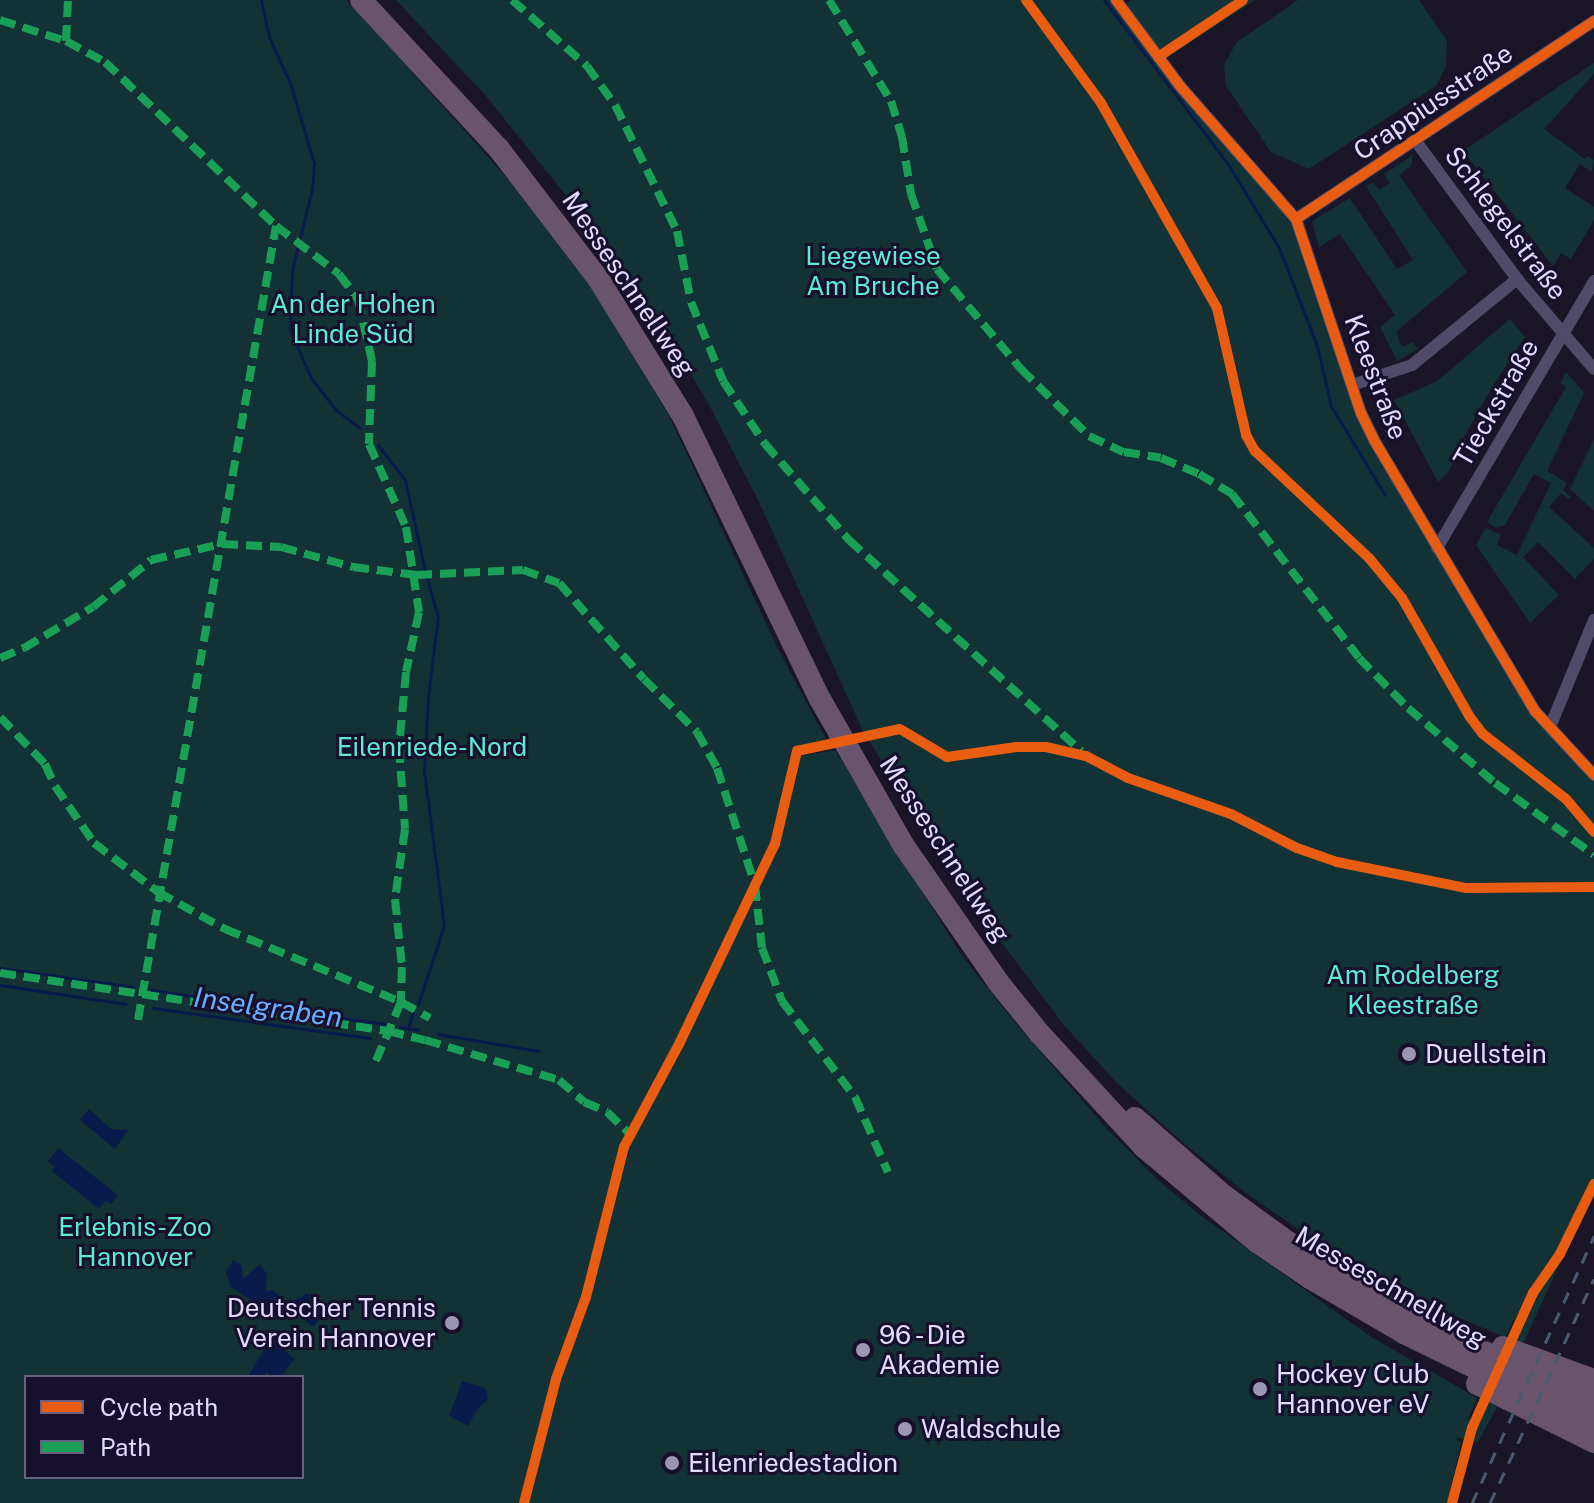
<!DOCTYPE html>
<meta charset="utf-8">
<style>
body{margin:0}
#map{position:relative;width:1594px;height:1503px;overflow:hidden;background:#1a1627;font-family:"Public Sans",sans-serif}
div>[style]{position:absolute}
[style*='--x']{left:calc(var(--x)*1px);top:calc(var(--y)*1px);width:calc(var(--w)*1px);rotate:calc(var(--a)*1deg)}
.green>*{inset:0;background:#133235}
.water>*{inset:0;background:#091b4a}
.stream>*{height:3px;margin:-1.5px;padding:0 1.5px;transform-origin:1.5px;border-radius:1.5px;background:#091b4a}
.street>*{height:12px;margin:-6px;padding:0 6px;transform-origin:6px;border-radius:6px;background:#4f4b68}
.highway>*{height:22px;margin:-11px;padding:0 11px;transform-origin:11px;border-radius:11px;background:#6a536d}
.rail>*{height:3px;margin-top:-1.5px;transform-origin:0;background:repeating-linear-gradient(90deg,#485a71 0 12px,transparent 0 22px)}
.quiet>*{height:8px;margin-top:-4px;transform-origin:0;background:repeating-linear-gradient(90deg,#1a9f57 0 16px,transparent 0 24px)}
.cycleway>*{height:10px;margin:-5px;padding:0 5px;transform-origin:5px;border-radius:5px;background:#e95d12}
.dots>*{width:22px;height:22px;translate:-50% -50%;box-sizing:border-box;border:4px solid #17102d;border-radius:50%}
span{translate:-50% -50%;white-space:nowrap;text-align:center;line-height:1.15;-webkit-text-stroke:6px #17102d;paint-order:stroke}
.street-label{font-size:26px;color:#e2dbff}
.park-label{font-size:26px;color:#5ee9d1}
.poi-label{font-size:26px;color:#e2dbff}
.left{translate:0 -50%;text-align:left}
.right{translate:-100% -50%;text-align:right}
.water-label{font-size:28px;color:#69aeff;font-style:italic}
.legend{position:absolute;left:24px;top:1375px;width:280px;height:104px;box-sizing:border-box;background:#17102d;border:2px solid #686181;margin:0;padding:10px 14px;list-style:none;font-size:24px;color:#e2dbff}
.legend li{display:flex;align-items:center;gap:16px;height:40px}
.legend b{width:40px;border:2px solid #686181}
</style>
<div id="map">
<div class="green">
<i style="clip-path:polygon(evenodd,0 0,346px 0,367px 22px,505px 176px,594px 291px,669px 416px,778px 649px,826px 739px,799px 747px,801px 756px,835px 750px,962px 956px,1016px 1024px,1108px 1130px,1158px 1180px,1201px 1216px,1373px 1338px,1477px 1398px,1468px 1419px,1479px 1422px,1489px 1402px,1497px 1407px,1478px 1442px,1454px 1437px,1461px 1443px,1447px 1503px,0 1503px,0 0,26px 1377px,302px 1377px,302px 1477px,26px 1477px,26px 1377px)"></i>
<i style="clip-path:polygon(396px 0,1116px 0,1121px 7px,1132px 0,1255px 0,1162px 61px,1288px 207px,1361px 413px,1535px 711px,1594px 775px,1594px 1189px,1523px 1344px,1516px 1340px,1537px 1291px,1531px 1288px,1505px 1337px,1406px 1296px,1340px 1258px,1247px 1194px,1182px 1142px,1116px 1082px,1063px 1024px,947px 870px,869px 740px,875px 738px,873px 731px,863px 731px,759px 502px,708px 403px,656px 316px,605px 244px,485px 95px)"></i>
<i style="clip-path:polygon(1298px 0,1419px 0,1447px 41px,1446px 66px,1436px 86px,1309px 169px,1271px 152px,1226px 86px,1224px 64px,1237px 42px)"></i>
<i style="clip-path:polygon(1594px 63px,1594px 74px,1544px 129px,1585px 159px,1588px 156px,1594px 160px,1592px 172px,1580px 164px,1565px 188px,1594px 207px,1594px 220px,1571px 259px,1561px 253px,1553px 266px,1463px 151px)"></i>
<i style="clip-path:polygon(1413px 155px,1411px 166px,1399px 175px,1467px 272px,1396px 332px,1402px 347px,1412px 342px,1418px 349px,1397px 361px,1380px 327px,1395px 315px,1340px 234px,1319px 247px,1312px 221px,1350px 198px,1397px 269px,1413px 260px,1366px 186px,1373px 182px,1379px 190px,1390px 183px,1384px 174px)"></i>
<i style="clip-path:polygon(1510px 319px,1525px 337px,1494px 384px,1450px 461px,1453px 463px,1449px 471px,1438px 482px,1394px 400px,1436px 382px)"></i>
<i style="clip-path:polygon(1566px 372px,1584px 393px,1547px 471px,1567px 483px,1563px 490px,1571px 497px,1569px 499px,1561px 493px,1549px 507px,1594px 548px,1594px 559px,1575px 579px,1538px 542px,1523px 557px,1559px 595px,1530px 623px,1476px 545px,1486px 528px,1501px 535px,1497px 545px,1517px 555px,1551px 483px,1534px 474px,1505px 525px,1496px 528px,1487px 522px,1566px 387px,1560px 383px)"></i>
<i style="clip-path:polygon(1594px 439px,1594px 511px,1570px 489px)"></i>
</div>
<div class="water">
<i style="clip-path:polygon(89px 1109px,111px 1129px,128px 1130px,115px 1149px,80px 1120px)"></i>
<i style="clip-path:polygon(58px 1148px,118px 1195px,111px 1204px,106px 1201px,99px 1209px,52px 1171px,54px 1167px,48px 1161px)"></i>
<i style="clip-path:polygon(233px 1260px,241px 1265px,243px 1279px,260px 1264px,267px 1274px,266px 1290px,274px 1291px,287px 1303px,309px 1293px,311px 1310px,319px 1320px,313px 1327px,288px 1305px,273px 1300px,267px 1302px,267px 1318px,262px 1320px,257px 1304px,231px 1287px,226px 1272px)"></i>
<i style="clip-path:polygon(275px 1341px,294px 1359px,281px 1377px,271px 1377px,267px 1372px,263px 1377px,248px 1377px,268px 1342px,272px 1345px)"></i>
<i style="clip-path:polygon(462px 1381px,485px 1388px,487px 1393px,488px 1399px,478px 1408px,468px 1426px,449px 1416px)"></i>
</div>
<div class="stream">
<i style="--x:261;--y:0;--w:38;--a:78"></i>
<i style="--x:269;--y:37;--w:51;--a:65.5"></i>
<i style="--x:290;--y:83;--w:84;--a:73.3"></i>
<i style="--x:314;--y:163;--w:26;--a:94"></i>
<i style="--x:312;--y:189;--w:83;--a:103.9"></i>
<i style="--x:292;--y:270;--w:60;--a:91.9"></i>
<i style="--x:290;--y:330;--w:52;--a:66.4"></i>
<i style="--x:311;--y:378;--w:41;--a:52"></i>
<i style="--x:336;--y:410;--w:31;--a:37"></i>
<i style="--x:1104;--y:0;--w:206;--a:52.9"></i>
<i style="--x:1228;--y:164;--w:98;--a:58.7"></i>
<i style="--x:1279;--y:248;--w:105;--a:68.8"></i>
<i style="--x:1317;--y:346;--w:62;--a:76.9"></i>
<i style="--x:1331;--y:406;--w:104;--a:58.8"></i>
<i style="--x:378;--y:445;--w:44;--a:52.4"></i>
<i style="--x:405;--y:480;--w:93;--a:77.6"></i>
<i style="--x:0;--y:968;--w:135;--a:8.1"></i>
<i style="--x:0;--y:985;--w:127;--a:8.6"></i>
<i style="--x:151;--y:990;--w:236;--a:8.3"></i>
<i style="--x:418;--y:1005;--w:84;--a:-72"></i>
<i style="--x:444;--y:925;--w:155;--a:-97.4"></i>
<i style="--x:424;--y:771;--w:75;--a:-86.9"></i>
<i style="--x:428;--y:696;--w:80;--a:-82.8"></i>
<i style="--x:438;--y:617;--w:41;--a:-105.8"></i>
<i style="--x:153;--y:1008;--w:219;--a:7.9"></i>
<i style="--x:400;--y:1027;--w:18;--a:9"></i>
<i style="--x:408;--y:1028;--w:16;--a:-72"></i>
<i style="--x:438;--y:1034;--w:102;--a:9.6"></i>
</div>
<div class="street">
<i style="--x:1116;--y:0;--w:107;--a:53.3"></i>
<i style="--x:1180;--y:86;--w:176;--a:48.9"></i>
<i style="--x:1296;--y:219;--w:205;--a:71.5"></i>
<i style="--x:1361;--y:413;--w:30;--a:64"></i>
<i style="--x:1374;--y:440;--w:315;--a:59.3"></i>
<i style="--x:1535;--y:711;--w:87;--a:47.3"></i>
<i style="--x:1415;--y:140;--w:172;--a:53.7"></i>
<i style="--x:1517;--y:279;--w:118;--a:49.5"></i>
<i style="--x:1296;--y:219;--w:358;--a:-33.6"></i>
<i style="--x:1352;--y:385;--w:63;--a:-18.4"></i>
<i style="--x:1412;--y:365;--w:136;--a:-39.3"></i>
<i style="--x:1437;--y:548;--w:310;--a:-59.5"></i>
<i style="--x:1550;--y:727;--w:116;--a:-67.6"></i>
</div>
<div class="highway">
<i style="--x:361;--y:0;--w:203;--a:47.2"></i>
<i style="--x:499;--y:149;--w:165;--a:52.6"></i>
<i style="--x:599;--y:280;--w:160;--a:58.3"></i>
<i style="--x:683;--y:416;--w:314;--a:64.2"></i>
<i style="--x:820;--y:699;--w:169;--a:60.3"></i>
<i style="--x:904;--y:846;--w:165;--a:55.3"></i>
<i style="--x:998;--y:982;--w:67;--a:51.1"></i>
<i style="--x:1040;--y:1034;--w:154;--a:47.4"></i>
<i style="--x:1144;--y:1147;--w:148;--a:40.1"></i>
<i style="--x:1257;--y:1242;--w:64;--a:34.2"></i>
<i style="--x:1310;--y:1278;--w:109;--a:30.3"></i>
<i style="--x:1404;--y:1333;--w:109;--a:26.1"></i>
<i style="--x:1502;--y:1381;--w:100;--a:23.5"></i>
<i style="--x:1135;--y:1118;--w:117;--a:41.2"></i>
<i style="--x:1223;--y:1195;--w:117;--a:36"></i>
<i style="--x:1318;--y:1264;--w:120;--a:30"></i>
<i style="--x:1422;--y:1324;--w:188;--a:24.1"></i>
<i style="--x:1503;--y:1347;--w:97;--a:19.9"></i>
<i style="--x:1477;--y:1384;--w:131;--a:26.4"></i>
</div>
<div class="rail">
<i style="--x:1472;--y:1503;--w:294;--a:-65.4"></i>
<i style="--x:1490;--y:1503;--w:247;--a:-65.1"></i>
</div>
<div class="quiet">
<i style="--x:512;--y:0;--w:100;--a:41.3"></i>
<i style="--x:587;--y:66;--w:48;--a:54.3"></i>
<i style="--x:615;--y:105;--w:140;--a:63.8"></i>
<i style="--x:677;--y:231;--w:72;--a:78.8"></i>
<i style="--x:691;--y:302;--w:85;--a:67.9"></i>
<i style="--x:723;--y:381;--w:76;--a:56.3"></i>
<i style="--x:765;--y:444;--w:128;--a:48.8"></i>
<i style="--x:849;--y:540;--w:314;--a:42.3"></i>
<i style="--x:829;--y:0;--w:119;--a:58.5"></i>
<i style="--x:891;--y:101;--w:38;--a:73"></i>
<i style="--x:902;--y:137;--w:58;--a:81"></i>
<i style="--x:911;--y:194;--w:79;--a:70.9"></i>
<i style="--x:937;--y:269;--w:131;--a:50"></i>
<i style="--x:1021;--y:369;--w:95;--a:44.6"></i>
<i style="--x:1089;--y:436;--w:38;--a:25"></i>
<i style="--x:1124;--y:452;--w:37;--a:9"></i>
<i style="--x:1161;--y:458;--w:41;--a:22.8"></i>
<i style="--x:1199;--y:474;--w:39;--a:31"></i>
<i style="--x:1232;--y:494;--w:207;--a:52.2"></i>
<i style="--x:1359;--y:658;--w:70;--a:45.6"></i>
<i style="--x:1408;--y:708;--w:115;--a:40.8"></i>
<i style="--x:1495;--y:783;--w:122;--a:36"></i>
<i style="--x:0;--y:20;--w:69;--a:17.7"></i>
<i style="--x:66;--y:41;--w:44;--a:28.3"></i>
<i style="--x:105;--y:62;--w:237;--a:43.8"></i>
<i style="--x:276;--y:226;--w:79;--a:37.3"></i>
<i style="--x:339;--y:274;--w:31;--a:53"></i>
<i style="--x:358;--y:299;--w:64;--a:77.3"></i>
<i style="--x:372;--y:361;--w:83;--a:92.1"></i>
<i style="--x:369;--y:444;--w:91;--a:66"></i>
<i style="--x:406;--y:527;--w:86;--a:81.3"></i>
<i style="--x:419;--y:612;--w:61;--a:102.2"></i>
<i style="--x:406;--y:672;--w:75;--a:95.3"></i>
<i style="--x:399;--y:747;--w:82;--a:85.8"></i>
<i style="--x:405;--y:829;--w:71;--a:98.1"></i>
<i style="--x:395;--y:899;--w:68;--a:84.1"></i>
<i style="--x:402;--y:967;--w:35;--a:92"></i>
<i style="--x:401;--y:1002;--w:66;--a:113.1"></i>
<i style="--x:66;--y:41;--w:41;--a:-87.2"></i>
<i style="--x:0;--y:658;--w:26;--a:-23"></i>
<i style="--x:24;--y:648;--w:80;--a:-30.7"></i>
<i style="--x:93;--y:607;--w:75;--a:-39"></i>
<i style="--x:151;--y:560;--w:73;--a:-12.7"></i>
<i style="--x:222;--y:544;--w:59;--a:2.9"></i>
<i style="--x:281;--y:547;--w:75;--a:15.5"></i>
<i style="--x:353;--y:567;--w:64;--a:7.2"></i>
<i style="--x:416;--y:575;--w:107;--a:-2.7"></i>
<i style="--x:523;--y:570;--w:38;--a:20"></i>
<i style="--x:559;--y:583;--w:128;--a:48.5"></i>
<i style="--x:644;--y:679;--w:75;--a:45"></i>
<i style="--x:697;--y:732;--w:41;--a:60.9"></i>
<i style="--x:717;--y:768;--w:123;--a:72"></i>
<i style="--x:755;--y:885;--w:63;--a:83.7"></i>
<i style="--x:762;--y:948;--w:57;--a:69.3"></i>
<i style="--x:782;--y:1001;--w:121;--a:52.8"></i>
<i style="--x:855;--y:1097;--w:82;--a:66.3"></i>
<i style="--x:0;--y:717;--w:65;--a:46.2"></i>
<i style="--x:45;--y:764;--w:24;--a:66"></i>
<i style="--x:55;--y:786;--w:69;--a:55.6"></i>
<i style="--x:94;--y:843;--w:81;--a:37.4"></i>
<i style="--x:158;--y:892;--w:77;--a:28.9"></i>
<i style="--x:225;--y:929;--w:191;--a:22.5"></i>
<i style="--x:401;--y:1002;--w:33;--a:29"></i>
<i style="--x:0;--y:973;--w:392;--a:8.5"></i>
<i style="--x:388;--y:1031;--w:38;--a:14"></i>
<i style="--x:425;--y:1040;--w:140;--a:16.6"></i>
<i style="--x:559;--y:1080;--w:33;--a:41"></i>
<i style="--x:584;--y:1102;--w:25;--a:23"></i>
<i style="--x:607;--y:1112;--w:35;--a:44"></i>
<i style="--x:138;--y:1020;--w:806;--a:-80.14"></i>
</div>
<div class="cycleway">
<i style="--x:1026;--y:0;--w:127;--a:53.9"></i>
<i style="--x:1101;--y:103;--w:236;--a:60.5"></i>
<i style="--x:1217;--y:308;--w:130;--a:77.1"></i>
<i style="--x:1246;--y:435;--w:18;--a:61"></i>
<i style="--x:1255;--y:451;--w:156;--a:43.2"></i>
<i style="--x:1369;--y:558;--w:52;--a:50.5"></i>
<i style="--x:1402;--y:598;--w:137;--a:60.3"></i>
<i style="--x:1470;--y:717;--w:21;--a:53"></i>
<i style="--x:1483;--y:734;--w:105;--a:38.1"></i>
<i style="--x:1566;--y:799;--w:43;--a:49.7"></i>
<i style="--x:1116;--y:0;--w:107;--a:53.3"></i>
<i style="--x:1180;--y:86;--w:176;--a:48.9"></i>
<i style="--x:1296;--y:219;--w:205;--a:71.5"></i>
<i style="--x:1361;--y:413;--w:30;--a:64"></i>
<i style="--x:1374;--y:440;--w:315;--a:59.3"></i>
<i style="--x:1535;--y:711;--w:87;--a:47.3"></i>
<i style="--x:1158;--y:57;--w:102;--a:-33.8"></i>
<i style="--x:1296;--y:219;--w:358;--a:-33.6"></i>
<i style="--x:524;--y:1503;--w:128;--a:-75.5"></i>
<i style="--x:556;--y:1379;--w:87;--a:-69.9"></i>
<i style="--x:586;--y:1297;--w:155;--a:-75.8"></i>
<i style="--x:624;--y:1147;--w:119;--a:-61.9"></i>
<i style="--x:680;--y:1042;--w:220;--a:-64.4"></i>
<i style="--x:775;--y:844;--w:96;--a:-76.7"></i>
<i style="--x:797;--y:751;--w:105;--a:-12.1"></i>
<i style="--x:900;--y:729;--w:55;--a:30.8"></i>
<i style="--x:947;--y:757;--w:70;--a:-8.2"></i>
<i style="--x:1016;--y:747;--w:30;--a:0"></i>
<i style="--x:1046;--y:747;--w:41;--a:12.7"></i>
<i style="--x:1086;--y:756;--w:47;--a:27.6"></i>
<i style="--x:1128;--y:778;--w:109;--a:19.3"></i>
<i style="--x:1231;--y:814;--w:74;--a:27.3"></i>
<i style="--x:1297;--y:848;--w:42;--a:19.3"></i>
<i style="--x:1337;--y:862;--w:132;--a:11.4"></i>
<i style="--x:1466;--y:888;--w:128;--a:-0.4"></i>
<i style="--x:1452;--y:1503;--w:78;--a:-75.1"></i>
<i style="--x:1472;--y:1428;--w:148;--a:-65.7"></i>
<i style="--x:1533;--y:1293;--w:47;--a:-55.3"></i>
<i style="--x:1560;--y:1254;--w:78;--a:-64.1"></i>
</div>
<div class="dots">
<i style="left:1409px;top:1054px;background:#9c96b3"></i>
<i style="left:452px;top:1323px;background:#9c96b3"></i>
<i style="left:863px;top:1350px;background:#9c96b3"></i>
<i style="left:1260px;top:1389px;background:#9c96b3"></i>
<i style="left:905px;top:1429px;background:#9c96b3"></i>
<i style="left:672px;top:1463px;background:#9c96b3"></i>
</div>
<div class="street-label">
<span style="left:1433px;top:102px;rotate:-34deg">Crappiusstraße</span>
<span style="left:1506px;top:223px;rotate:53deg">Schlegelstraße</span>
<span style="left:629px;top:284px;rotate:56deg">Messeschnellweg</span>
<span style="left:1376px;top:377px;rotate:69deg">Kleestraße</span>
<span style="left:1496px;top:403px;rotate:-60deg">Tieckstraße</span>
<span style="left:945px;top:849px;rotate:57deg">Messeschnellweg</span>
<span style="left:1391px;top:1287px;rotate:30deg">Messeschnellweg</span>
</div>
<div class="park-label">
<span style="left:873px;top:271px">Liegewiese<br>Am Bruche</span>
<span style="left:353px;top:319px">An der Hohen<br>Linde Süd</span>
<span style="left:432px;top:747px">Eilenriede-Nord</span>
<span style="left:1413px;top:990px">Am Rodelberg<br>Kleestraße</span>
<span style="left:135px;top:1242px">Erlebnis-Zoo<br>Hannover</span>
</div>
<div class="poi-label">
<span class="left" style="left:1425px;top:1054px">Duellstein</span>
<span class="right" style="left:436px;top:1323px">Deutscher Tennis<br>Verein Hannover</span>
<span class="left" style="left:879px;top:1350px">96 - Die<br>Akademie</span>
<span class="left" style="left:1276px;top:1389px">Hockey Club<br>Hannover eV</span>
<span class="left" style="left:921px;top:1429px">Waldschule</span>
<span class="left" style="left:688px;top:1463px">Eilenriedestadion</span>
</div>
<div class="water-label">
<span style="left:268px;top:1007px;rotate:8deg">Inselgraben</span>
</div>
<ul class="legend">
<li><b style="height:10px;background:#e95d12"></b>Cycle path</li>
<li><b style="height:10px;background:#1a9f57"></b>Path</li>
</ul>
</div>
